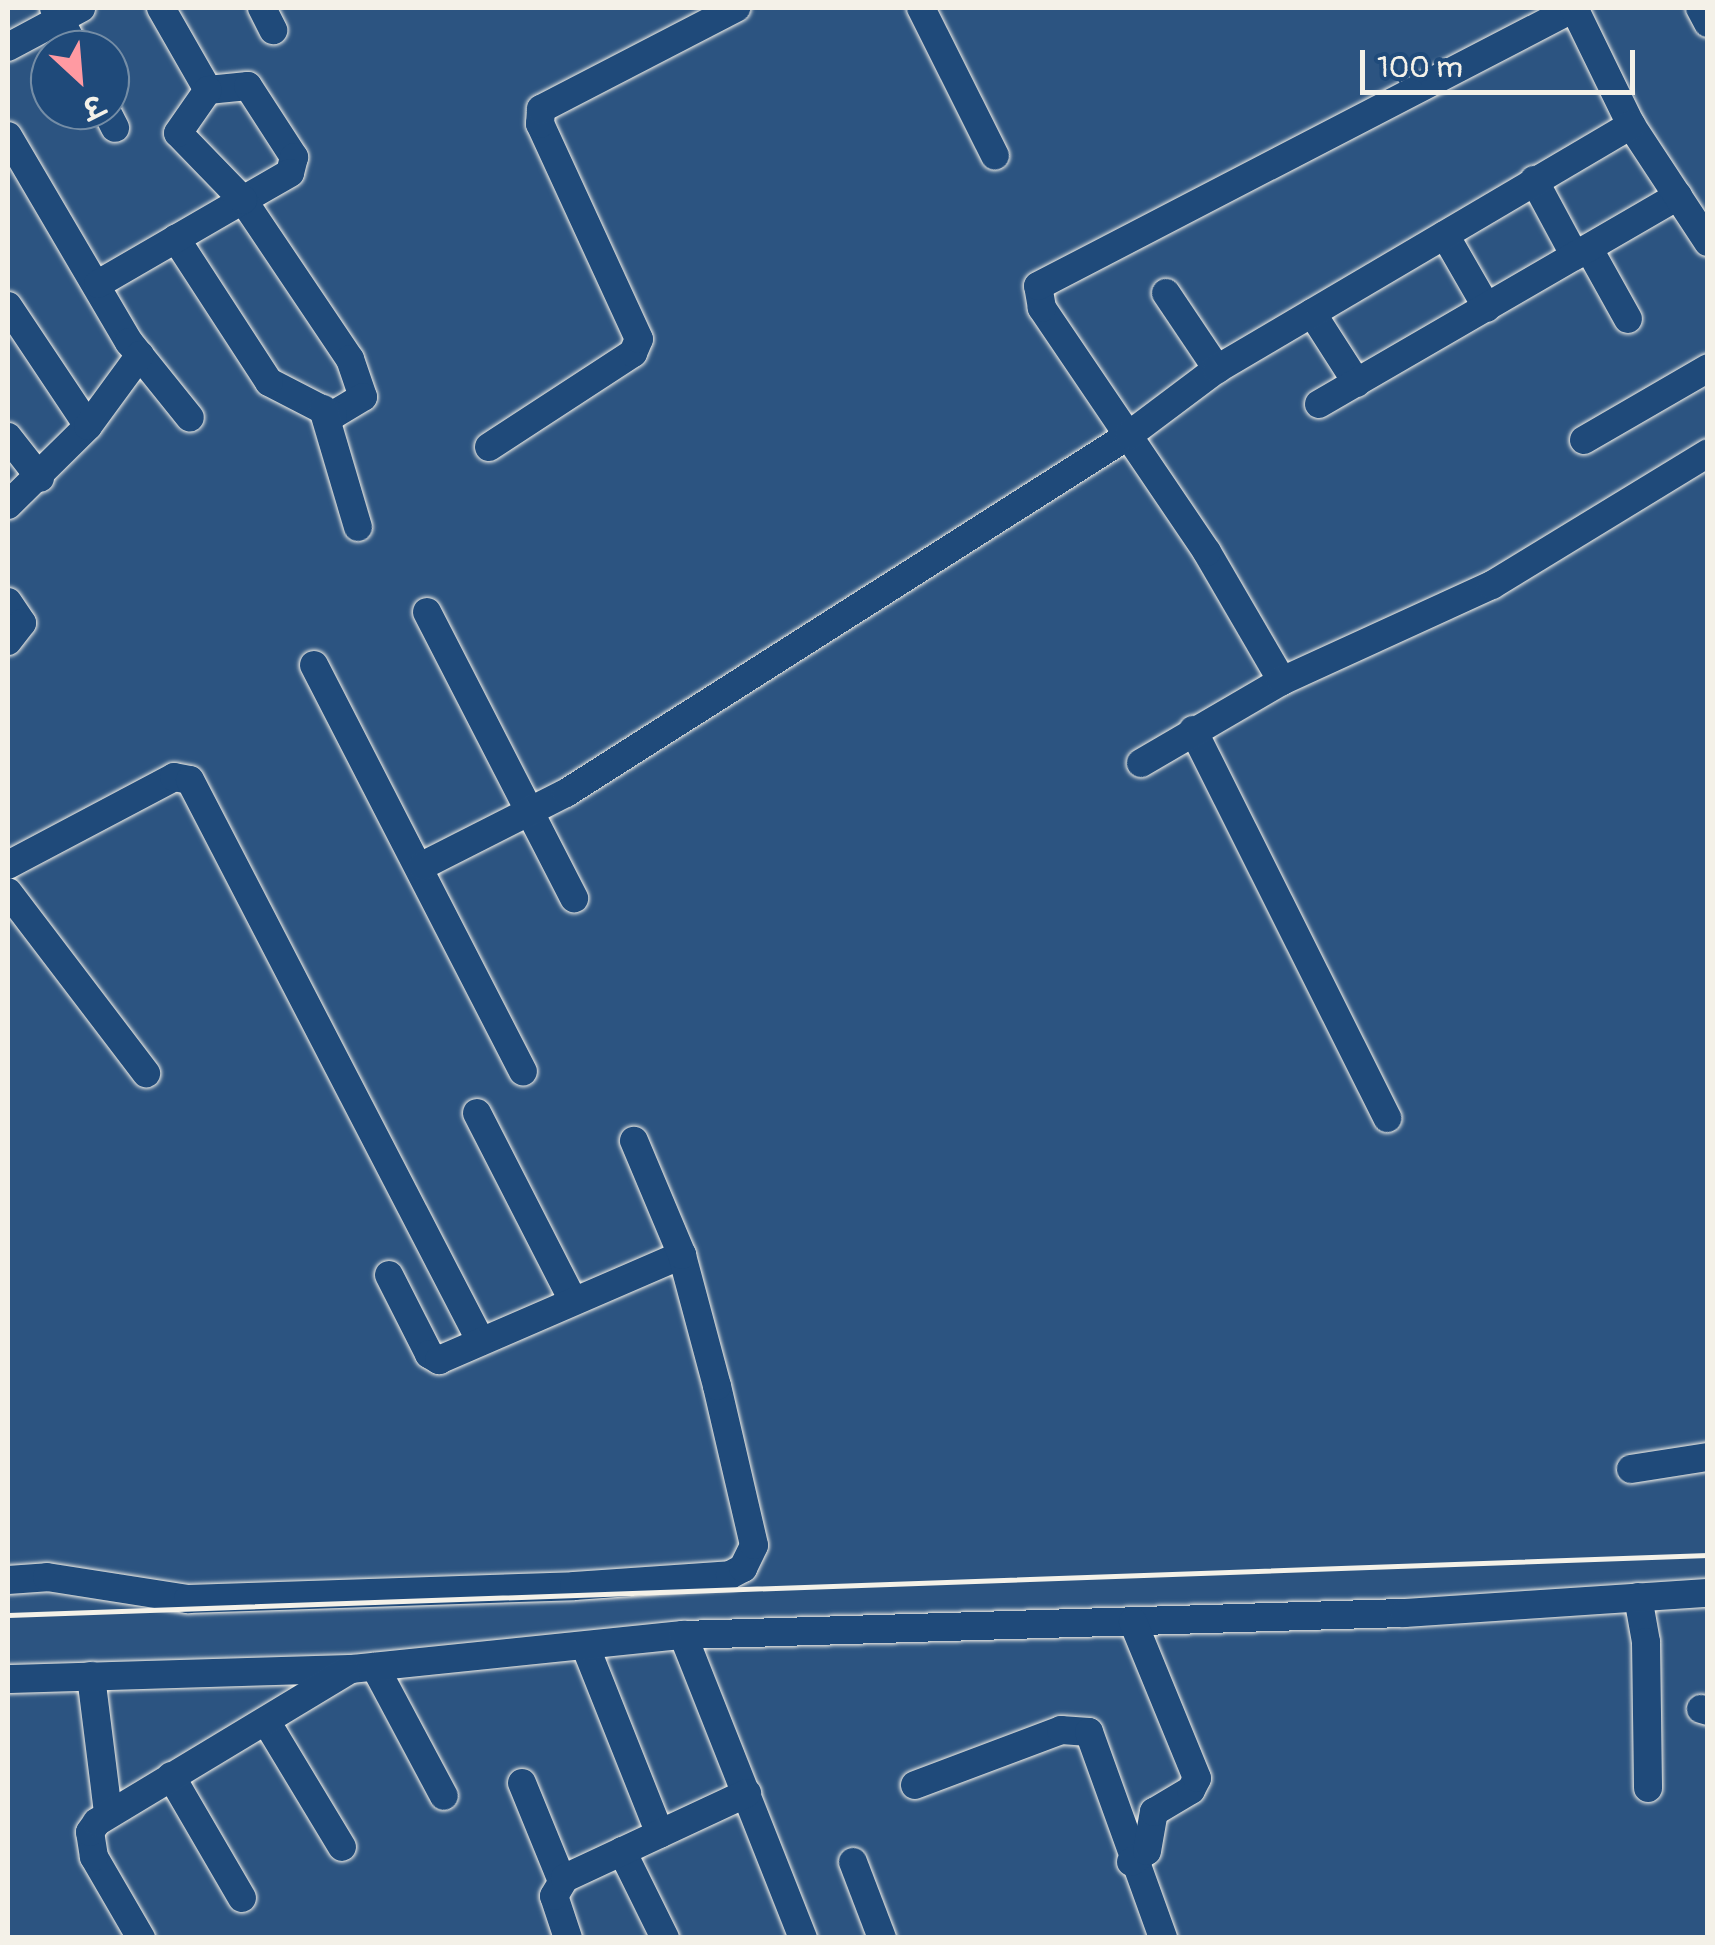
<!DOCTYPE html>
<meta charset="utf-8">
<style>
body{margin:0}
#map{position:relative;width:1715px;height:1945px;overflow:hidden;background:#2c5481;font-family:Pangolin,"Playpen Sans Deva",sans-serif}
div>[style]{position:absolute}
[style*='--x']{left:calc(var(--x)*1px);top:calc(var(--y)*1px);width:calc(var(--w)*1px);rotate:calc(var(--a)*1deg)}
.roads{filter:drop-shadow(0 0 2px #f4f1e8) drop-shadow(0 0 2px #f4f1e8)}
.minor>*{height:28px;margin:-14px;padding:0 14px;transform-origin:14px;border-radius:14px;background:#1f4a7a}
.rail>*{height:5px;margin:-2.5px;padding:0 2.5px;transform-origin:2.5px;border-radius:2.5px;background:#f4f1e8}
span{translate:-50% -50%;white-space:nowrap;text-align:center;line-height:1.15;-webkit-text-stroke:9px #1f4a7a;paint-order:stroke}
.frame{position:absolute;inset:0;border:10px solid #f4f1e8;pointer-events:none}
.north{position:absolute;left:30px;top:30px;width:100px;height:100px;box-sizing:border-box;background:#1f4a7a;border:2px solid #748da6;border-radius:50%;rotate:154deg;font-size:28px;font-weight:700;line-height:40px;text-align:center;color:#f4f1e8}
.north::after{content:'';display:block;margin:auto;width:35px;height:45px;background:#ff9aa2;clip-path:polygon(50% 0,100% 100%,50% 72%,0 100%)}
.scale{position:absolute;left:1360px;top:50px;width:275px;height:45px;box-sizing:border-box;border:5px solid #f4f1e8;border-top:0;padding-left:12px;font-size:30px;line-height:35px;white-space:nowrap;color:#f4f1e8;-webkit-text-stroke:8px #1f4a7a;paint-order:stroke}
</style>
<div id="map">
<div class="roads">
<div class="minor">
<i style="--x:54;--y:8;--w:47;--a:62.4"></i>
<i style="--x:161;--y:8;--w:95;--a:60.2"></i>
<i style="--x:208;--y:90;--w:40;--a:-5.7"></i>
<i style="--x:248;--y:86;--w:85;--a:57.1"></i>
<i style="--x:294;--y:157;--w:16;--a:104"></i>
<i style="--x:290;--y:173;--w:54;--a:150.1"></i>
<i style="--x:243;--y:200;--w:192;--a:56.1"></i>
<i style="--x:350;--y:359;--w:40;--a:71.1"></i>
<i style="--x:363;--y:397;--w:35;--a:149"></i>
<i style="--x:333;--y:415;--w:72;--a:-152.7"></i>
<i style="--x:269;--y:382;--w:171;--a:-123"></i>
<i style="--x:262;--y:8;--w:25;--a:63"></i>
<i style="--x:921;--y:8;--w:165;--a:63.4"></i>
<i style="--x:1700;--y:8;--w:17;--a:62"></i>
<i style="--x:8;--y:47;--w:83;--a:-28.1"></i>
<i style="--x:106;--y:110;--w:20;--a:63"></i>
<i style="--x:8;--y:136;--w:239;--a:59.6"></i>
<i style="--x:129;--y:342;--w:97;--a:51.2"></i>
<i style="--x:1534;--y:180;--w:86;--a:61.7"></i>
<i style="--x:1445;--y:235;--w:84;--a:60.1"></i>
<i style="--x:1589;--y:249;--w:80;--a:60.9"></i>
<i style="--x:98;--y:284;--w:168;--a:-30.1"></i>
<i style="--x:243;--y:200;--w:93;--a:-134.1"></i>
<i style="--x:178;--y:133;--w:52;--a:-55.1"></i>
<i style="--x:1166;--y:293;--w:92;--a:56.1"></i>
<i style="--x:8;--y:306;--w:144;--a:56.3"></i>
<i style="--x:1312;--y:313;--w:83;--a:57.3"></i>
<i style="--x:1319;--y:404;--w:415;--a:-30.1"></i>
<i style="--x:323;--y:409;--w:123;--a:73.5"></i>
<i style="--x:8;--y:437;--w:52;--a:52"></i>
<i style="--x:1584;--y:440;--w:143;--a:-30.1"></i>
<i style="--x:489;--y:447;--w:172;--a:-33.1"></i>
<i style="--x:633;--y:353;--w:15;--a:-67"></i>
<i style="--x:639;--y:339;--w:237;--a:-114.7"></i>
<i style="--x:540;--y:124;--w:15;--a:-86"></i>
<i style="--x:541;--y:109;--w:220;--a:-27.4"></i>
<i style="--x:8;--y:505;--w:112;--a:-44.6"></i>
<i style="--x:88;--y:426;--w:88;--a:-53.8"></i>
<i style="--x:8;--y:602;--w:25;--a:56"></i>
<i style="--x:22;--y:623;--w:23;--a:128"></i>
<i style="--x:427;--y:612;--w:322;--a:62.8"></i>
<i style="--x:314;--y:665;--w:457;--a:62.8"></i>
<i style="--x:1282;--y:681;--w:149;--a:-120.2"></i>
<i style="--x:1207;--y:552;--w:295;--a:-124.1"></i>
<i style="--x:1042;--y:308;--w:22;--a:-100"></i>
<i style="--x:1038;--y:286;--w:604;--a:-27.41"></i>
<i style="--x:1574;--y:8;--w:130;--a:64"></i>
<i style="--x:1631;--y:125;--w:140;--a:56.7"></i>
<i style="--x:1193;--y:730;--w:434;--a:63.4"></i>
<i style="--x:1141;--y:763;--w:163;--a:-30.2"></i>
<i style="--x:1282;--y:681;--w:231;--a:-24.6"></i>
<i style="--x:1492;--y:585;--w:253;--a:-31.4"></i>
<i style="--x:8;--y:865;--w:188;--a:-27.9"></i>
<i style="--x:174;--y:777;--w:16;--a:11"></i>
<i style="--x:190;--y:780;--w:631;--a:62.62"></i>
<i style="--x:422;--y:866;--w:161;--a:-26.9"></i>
<i style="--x:566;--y:793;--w:667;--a:-32.45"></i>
<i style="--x:1129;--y:435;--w:110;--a:-36.9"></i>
<i style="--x:1217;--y:369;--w:481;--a:-30.5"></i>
<i style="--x:8;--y:892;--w:228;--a:52.7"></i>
<i style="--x:477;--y:1113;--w:211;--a:62.9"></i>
<i style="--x:389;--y:1275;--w:89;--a:63.1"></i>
<i style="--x:429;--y:1354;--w:12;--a:31"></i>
<i style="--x:439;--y:1360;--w:265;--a:-23.4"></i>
<i style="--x:1631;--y:1469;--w:78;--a:-8.9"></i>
<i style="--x:8;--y:1580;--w:39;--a:-4"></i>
<i style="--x:47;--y:1577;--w:143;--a:8.9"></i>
<i style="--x:188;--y:1599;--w:386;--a:-1.9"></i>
<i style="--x:574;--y:1586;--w:156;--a:-4"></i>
<i style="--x:730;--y:1575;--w:15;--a:-28"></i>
<i style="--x:743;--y:1568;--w:25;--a:-64"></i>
<i style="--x:754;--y:1545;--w:163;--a:-103.1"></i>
<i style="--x:717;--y:1386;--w:136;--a:-105"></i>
<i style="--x:682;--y:1255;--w:124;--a:-112.8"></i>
<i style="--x:1638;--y:1597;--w:46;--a:79.9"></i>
<i style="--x:1646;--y:1642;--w:146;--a:89.2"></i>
<i style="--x:683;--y:1635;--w:326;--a:68.4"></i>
<i style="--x:586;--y:1648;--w:200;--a:68.3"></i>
<i style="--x:375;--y:1667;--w:146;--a:61.9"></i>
<i style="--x:91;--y:1676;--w:138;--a:82.9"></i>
<i style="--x:8;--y:1679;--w:344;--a:-1.7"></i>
<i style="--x:352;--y:1669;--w:333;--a:-5.9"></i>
<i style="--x:683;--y:1635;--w:721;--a:-1.75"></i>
<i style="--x:1404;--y:1613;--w:305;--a:-3.8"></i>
<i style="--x:1701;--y:1709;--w:7;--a:16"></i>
<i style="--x:266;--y:1721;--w:147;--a:58.9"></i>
<i style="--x:171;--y:1776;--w:141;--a:59.8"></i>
<i style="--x:522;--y:1783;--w:106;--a:67.8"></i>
<i style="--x:915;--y:1785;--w:156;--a:-20.6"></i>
<i style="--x:1061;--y:1730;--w:28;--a:4"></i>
<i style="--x:1089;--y:1732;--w:219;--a:70.2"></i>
<i style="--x:622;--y:1851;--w:97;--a:63.7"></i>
<i style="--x:853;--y:1862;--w:81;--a:69.1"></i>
<i style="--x:1131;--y:1862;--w:19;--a:-35"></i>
<i style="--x:1147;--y:1851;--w:40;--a:-80"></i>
<i style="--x:1154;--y:1812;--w:43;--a:-30.7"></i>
<i style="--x:1191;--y:1790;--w:13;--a:-63"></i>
<i style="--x:1197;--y:1778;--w:169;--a:-112.3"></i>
<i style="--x:141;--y:1938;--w:94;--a:-120.1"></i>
<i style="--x:94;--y:1857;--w:25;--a:-99"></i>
<i style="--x:90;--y:1832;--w:12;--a:-55"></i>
<i style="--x:97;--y:1822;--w:291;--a:-31.1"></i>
<i style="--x:568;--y:1938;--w:44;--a:-108.4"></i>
<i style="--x:554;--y:1896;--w:21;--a:-59"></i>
<i style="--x:565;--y:1878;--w:201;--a:-25"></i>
</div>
</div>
<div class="rail">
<i style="--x:8;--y:1615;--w:1701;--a:-2.02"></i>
</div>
<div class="frame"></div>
<div class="north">उ</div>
<div class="scale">100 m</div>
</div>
